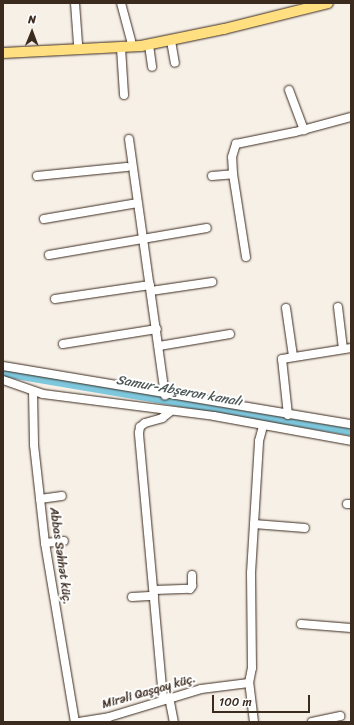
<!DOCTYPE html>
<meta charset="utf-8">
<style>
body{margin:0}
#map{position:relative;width:354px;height:725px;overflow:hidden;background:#f7f0e7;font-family:Sriracha,sans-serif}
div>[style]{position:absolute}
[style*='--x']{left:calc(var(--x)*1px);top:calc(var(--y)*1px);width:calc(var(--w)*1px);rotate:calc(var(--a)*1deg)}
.canal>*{height:7px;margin:-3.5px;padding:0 3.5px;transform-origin:3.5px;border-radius:3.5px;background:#7ec8de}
.roads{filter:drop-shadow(0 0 1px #3b2a1e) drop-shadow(0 0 1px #3b2a1e)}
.minor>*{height:8px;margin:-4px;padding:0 4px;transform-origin:4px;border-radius:4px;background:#fff}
.major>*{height:10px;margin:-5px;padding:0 5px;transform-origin:5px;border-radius:5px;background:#ffdf80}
span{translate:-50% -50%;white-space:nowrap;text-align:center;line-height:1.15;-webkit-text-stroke:4px #fff;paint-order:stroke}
.street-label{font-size:12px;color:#3b2a1e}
.water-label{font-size:13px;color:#4f5958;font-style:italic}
.frame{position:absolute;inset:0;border:4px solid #3b2a1e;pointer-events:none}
.north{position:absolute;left:12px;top:12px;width:40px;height:40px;-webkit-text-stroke:3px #fff;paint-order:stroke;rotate:1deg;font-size:11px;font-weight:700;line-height:16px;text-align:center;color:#3b2a1e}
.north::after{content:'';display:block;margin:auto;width:14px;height:18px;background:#3b2a1e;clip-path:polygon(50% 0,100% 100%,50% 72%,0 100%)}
.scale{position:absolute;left:212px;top:695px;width:98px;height:18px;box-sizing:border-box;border:2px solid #3b2a1e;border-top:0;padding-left:5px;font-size:12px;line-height:14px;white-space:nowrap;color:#3b2a1e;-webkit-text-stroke:3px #fff;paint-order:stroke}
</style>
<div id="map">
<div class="canal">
<i style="--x:3;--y:373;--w:353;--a:9.6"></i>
</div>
<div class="roads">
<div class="minor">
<i style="--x:75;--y:3;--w:41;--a:85.8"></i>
<i style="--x:121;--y:3;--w:39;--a:75"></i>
<i style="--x:171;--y:41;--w:22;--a:80"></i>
<i style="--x:149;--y:45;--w:22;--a:82"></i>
<i style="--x:121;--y:48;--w:47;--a:86.3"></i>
<i style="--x:289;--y:90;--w:43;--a:69.4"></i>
<i style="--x:129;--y:139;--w:259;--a:82"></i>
<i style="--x:37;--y:176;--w:90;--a:-5.7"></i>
<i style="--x:212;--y:176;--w:21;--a:-5"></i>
<i style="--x:44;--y:219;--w:95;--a:-9.7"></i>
<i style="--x:49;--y:255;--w:160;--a:-9.7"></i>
<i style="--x:246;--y:257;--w:84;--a:-98.9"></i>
<i style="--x:233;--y:174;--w:17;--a:-93"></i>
<i style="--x:232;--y:157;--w:14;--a:-73"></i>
<i style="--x:236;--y:144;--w:60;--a:-11.5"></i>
<i style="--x:295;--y:132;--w:58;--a:-15"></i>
<i style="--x:151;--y:291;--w:62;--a:-8.4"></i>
<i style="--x:55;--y:299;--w:96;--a:-8.4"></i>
<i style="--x:338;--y:307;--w:42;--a:83.2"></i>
<i style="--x:286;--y:308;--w:49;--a:81.7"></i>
<i style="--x:63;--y:344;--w:95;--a:-9.1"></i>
<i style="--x:159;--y:346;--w:72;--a:-9.6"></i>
<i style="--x:3;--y:366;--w:353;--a:9.5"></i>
<i style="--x:3;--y:380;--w:42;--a:19.3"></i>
<i style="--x:43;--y:394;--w:172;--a:7.3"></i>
<i style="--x:214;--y:416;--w:139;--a:10.3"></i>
<i style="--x:33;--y:391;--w:54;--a:88.9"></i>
<i style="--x:34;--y:445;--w:99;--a:83.6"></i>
<i style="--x:45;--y:543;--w:181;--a:80.5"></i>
<i style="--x:288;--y:415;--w:56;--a:-96.1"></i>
<i style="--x:282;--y:359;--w:70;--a:-9.1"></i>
<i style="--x:40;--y:499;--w:22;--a:-8"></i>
<i style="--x:347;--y:504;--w:4;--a:0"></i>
<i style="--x:254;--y:524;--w:51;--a:4.5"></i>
<i style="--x:45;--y:543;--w:19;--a:-6"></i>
<i style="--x:154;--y:590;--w:36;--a:-2"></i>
<i style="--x:190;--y:589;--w:4;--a:-56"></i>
<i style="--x:192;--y:586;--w:11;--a:-90"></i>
<i style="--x:132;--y:597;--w:22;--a:-3"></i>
<i style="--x:301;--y:624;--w:50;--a:4.6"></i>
<i style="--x:169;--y:697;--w:25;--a:79"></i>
<i style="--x:163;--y:698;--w:266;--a:-95.2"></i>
<i style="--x:139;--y:433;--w:6;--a:-81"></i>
<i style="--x:140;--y:427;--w:6;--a:-39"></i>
<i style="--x:145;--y:423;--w:18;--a:-16"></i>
<i style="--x:162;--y:418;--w:11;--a:-38"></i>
<i style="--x:79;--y:722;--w:30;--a:-9"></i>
<i style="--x:109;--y:717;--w:96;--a:-16.9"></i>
<i style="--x:201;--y:689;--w:48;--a:-7.1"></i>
<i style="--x:254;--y:722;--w:39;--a:-97"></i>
<i style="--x:249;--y:683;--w:15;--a:-79"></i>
<i style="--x:252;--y:668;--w:95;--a:-90.6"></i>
<i style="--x:251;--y:573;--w:132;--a:-86.5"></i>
<i style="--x:259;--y:441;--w:16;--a:-75"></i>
<i style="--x:312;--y:722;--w:29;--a:-12"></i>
</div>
<div class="major">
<i style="--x:3;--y:53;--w:138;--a:-2.9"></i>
<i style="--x:141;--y:46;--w:85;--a:-11.6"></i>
<i style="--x:224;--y:29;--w:107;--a:-14"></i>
</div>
</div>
<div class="street-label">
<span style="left:60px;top:556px;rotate:82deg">Abbas Səhhət küç.</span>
<span style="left:149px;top:692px;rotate:-16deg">Mirəli Qaşqay küç.</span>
</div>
<div class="water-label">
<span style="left:179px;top:391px;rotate:10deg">Samur-Abşeron kanalı</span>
</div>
<div class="frame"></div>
<div class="north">N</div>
<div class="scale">100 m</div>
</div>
